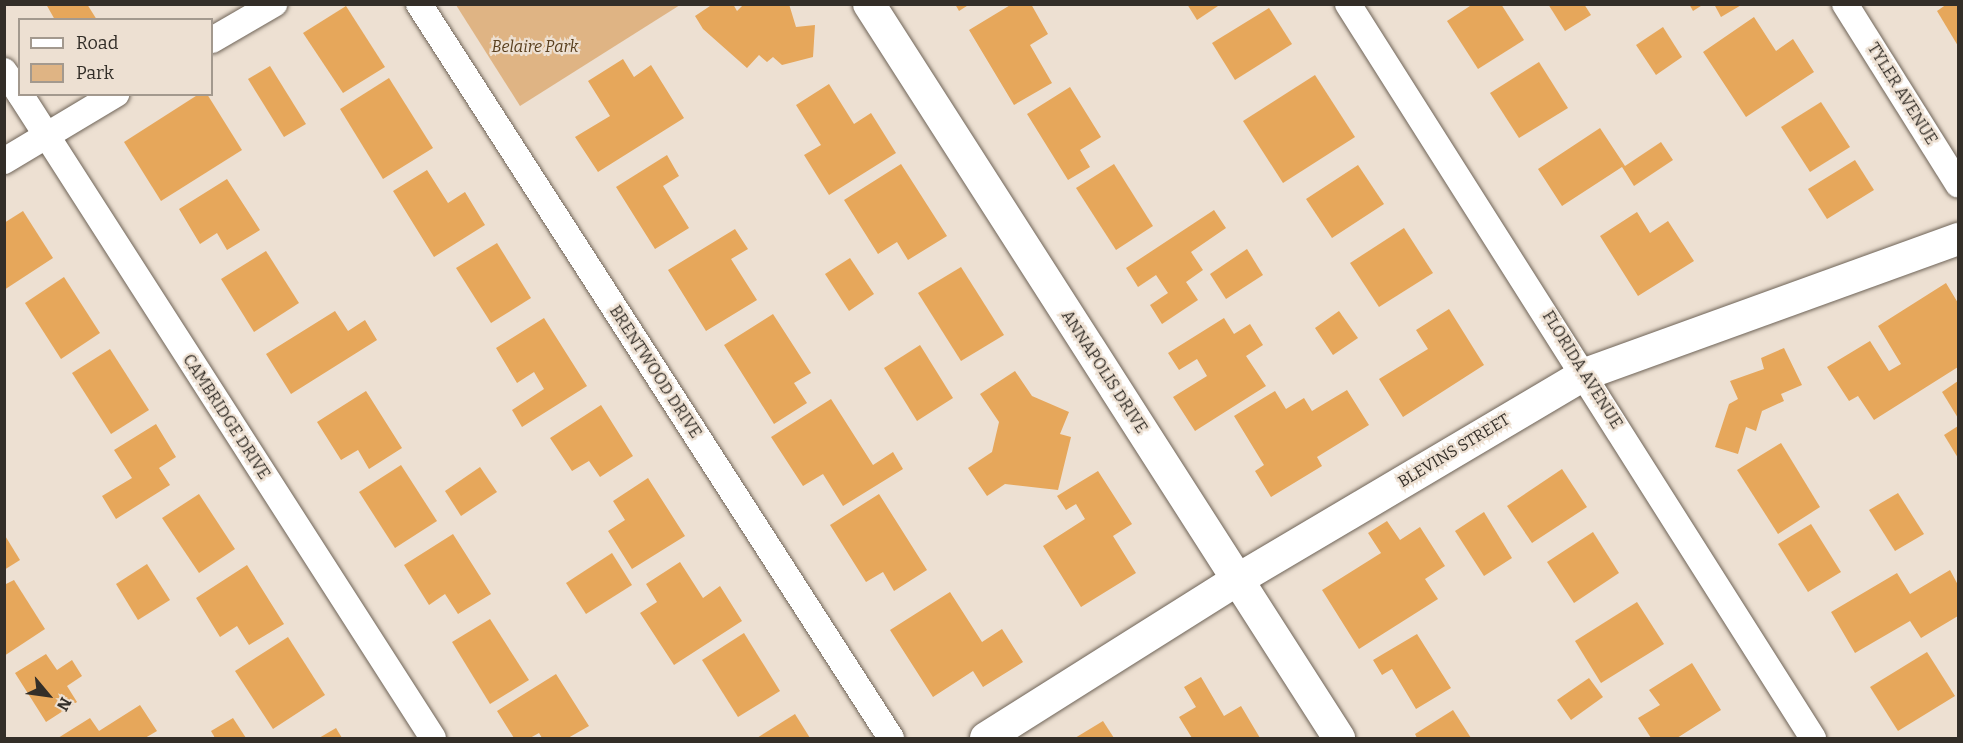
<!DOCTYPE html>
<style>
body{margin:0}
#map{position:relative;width:1963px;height:743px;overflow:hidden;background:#ede0d2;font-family:Bitter,serif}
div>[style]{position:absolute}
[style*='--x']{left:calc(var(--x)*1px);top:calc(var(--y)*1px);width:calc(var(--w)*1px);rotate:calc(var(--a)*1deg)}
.green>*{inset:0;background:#dfb484}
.building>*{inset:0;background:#e6a75b}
.roads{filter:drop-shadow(0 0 2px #6f6458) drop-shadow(0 0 2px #6f6458)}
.minor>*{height:26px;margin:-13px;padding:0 13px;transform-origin:13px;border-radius:13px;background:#fff}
.tertiary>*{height:32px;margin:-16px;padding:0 16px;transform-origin:16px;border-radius:16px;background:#fff}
span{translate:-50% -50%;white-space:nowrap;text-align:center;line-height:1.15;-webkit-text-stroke:4.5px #ede0d2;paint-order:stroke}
.park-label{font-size:16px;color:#593f1e;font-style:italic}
.street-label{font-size:16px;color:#332e28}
.frame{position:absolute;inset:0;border:6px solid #332e28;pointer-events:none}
.legend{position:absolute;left:18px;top:18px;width:195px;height:78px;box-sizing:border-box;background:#ede0d2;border:2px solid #a3998e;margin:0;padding:8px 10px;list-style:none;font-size:18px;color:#332e28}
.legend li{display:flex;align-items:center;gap:12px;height:30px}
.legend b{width:30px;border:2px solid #a3998e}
.north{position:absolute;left:18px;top:665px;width:60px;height:60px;-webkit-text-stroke:4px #ede0d2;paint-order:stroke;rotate:119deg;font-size:16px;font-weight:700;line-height:24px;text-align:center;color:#332e28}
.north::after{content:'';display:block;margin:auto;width:21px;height:27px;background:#332e28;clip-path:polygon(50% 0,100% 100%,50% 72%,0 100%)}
</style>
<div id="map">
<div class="green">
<i style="clip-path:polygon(456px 5px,680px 5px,520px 106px)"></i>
</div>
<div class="building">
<i style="clip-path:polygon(46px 4px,87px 4px,97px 20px,55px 20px)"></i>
<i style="clip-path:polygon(713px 4px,733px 4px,737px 11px,744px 4px,789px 4px,796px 27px,815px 25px,813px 57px,782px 65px,773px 57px,767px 62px,759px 55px,747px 68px,703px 29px,695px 16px)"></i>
<i style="clip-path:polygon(955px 4px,970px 4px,959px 11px)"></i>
<i style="clip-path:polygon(1012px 4px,1031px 4px,1048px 34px,1030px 45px,1052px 83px,1014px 105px,969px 30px)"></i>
<i style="clip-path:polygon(1187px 4px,1221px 4px,1197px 20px)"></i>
<i style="clip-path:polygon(1473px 4px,1501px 4px,1524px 40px,1478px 69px,1447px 21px)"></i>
<i style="clip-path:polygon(1548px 4px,1584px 4px,1591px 15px,1565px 31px)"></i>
<i style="clip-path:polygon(1689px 4px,1704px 4px,1693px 11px)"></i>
<i style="clip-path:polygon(1714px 4px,1743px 4px,1721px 17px)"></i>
<i style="clip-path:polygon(1947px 4px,1958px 4px,1958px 46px,1937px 11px)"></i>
<i style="clip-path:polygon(346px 6px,385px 67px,343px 93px,303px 33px)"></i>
<i style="clip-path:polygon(1269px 8px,1292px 44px,1235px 80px,1212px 43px)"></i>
<i style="clip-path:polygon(1754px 17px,1776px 51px,1793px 39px,1814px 72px,1746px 117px,1703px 52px)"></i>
<i style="clip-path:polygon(1663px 27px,1682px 57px,1656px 75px,1636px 45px)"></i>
<i style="clip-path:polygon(623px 59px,634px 77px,651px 65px,684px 118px,598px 172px,575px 137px,610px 116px,588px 81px)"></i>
<i style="clip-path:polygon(1539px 62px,1568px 108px,1519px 138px,1490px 93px)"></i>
<i style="clip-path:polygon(270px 66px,306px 124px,284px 137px,248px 79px)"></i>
<i style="clip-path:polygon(1315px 75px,1355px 137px,1283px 183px,1243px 121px)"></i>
<i style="clip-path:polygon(389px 78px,433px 148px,383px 179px,340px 109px)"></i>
<i style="clip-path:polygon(829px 84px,854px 124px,871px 113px,896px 153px,829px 195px,804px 155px,821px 145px,796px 105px)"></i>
<i style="clip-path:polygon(1070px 87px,1101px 137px,1080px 150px,1090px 167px,1068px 180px,1027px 114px)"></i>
<i style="clip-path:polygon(199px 94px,207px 94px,242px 150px,161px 201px,124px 142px)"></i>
<i style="clip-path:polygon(1821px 102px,1850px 147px,1810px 172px,1781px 127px)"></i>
<i style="clip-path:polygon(1600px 128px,1625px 166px,1661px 142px,1673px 160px,1634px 186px,1622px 167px,1562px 206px,1538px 169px)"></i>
<i style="clip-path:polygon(667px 155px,679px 176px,663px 186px,689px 228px,655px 249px,616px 187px)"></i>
<i style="clip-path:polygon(1855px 160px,1874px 190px,1827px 219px,1808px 189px)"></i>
<i style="clip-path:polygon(901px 164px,947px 236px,908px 260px,897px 242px,878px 254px,844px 200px)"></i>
<i style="clip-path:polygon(1114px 164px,1153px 226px,1116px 250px,1076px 188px)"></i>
<i style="clip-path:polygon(1358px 165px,1384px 204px,1332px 238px,1306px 199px)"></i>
<i style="clip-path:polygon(427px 170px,448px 203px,465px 192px,485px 225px,434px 257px,393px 191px)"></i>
<i style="clip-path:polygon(227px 179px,260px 230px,227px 250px,217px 233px,200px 244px,179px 209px)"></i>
<i style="clip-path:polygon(1214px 210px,1226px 228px,1191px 252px,1203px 270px,1186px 282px,1198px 300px,1162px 324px,1150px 305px,1168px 293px,1156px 275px,1138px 287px,1126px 268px)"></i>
<i style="clip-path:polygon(23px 211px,53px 258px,4px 290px,4px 223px)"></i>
<i style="clip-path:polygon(1637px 212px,1650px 233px,1668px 221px,1694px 261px,1638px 296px,1600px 236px)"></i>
<i style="clip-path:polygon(1404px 228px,1433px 273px,1379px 307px,1350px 263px)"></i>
<i style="clip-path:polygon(735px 229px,748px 249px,731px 259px,757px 300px,706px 331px,668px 270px)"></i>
<i style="clip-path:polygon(497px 243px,531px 298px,491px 323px,456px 268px)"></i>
<i style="clip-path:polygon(1247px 249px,1263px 275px,1226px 299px,1210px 274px)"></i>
<i style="clip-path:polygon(266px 251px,299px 303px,254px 332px,221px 279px)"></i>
<i style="clip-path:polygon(850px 258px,874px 294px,849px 311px,825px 274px)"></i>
<i style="clip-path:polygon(961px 267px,1004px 335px,961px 361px,918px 293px)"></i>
<i style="clip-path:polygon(64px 277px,100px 333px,61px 359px,25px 303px)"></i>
<i style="clip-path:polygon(1946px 283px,1958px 303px,1958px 367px,1874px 420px,1858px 396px,1849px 401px,1827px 367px,1870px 341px,1889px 371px,1901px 364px,1878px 326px)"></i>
<i style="clip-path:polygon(1449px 309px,1484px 365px,1403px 417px,1379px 379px,1428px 349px,1416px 330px)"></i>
<i style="clip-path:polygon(335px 311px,348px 331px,365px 320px,377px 340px,291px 394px,266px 354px)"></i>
<i style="clip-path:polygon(1339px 311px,1358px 338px,1333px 355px,1315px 328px)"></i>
<i style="clip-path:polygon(773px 314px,811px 373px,794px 383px,807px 403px,774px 424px,724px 345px)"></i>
<i style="clip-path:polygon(544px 318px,587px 386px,522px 427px,512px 410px,544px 389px,534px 372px,517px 383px,496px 348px)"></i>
<i style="clip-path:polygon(1224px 318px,1234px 334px,1250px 324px,1263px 345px,1246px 356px,1266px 386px,1195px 431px,1173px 397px,1207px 376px,1197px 359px,1179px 370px,1168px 353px)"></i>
<i style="clip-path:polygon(920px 345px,953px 398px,917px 421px,884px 368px)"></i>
<i style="clip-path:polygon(1784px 348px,1802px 385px,1781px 394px,1784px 401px,1762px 411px,1756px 431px,1746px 427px,1738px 454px,1715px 447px,1729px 404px,1738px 399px,1730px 381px,1764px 369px,1761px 358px)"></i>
<i style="clip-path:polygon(110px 349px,149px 410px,111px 434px,72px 373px)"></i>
<i style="clip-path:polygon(1015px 371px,1032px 396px,1069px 412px,1060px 434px,1071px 437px,1058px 490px,1005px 484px,987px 496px,968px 468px,992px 452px,999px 422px,980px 394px)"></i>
<i style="clip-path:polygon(1958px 381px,1958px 418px,1942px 392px)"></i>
<i style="clip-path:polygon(1347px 390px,1369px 425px,1317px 457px,1322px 466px,1271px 497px,1255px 471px,1264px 465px,1234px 416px,1275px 391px,1286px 409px,1304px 398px,1312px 411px)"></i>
<i style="clip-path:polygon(366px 391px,402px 448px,369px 469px,358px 450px,341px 460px,317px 422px)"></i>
<i style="clip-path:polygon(831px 399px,873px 465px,893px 452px,903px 469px,843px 506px,823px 474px,803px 486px,771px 437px)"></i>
<i style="clip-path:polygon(601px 405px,633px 456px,600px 477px,589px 461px,572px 471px,550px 438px)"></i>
<i style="clip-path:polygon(156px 424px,176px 457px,159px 468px,170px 485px,116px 519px,102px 496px,132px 478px,114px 450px)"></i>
<i style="clip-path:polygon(1958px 426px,1958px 458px,1944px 435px)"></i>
<i style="clip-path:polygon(1781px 443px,1820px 507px,1778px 534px,1737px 470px)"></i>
<i style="clip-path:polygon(401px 465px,437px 521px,395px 548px,359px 492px)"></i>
<i style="clip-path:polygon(480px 467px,497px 492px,461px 516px,445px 491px)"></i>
<i style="clip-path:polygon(1562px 469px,1587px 507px,1532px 543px,1507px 506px)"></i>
<i style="clip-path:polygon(1098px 471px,1132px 524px,1113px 536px,1136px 573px,1081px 607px,1043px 546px,1085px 519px,1076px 504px,1066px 510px,1057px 496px)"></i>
<i style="clip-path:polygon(648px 478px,685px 536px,632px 569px,608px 531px,625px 520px,613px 501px)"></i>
<i style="clip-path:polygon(1898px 493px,1924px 534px,1895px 551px,1869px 510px)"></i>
<i style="clip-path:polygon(199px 494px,235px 549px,199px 573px,162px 518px)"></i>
<i style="clip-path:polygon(879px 494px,927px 570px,894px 591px,883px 572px,866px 582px,830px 525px)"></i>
<i style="clip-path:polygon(1484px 512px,1512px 558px,1484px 576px,1455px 531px)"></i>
<i style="clip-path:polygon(1387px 521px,1400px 540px,1420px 527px,1445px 566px,1425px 579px,1438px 599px,1359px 649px,1322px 590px,1381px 553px,1368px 533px)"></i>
<i style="clip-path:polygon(1811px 524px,1841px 572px,1808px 592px,1778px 544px)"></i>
<i style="clip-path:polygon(1593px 532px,1619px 573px,1574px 603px,1547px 562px)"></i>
<i style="clip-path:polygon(4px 534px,20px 560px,4px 570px)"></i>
<i style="clip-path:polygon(453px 534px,491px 594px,458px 614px,445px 594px,429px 605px,404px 565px)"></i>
<i style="clip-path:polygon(612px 553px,632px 585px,586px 614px,566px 583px)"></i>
<i style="clip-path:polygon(680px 562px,703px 598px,720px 586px,742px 621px,674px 665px,640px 613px,657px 602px,646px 584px)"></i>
<i style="clip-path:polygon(147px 564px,170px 600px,138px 620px,116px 584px)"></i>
<i style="clip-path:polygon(247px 565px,284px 624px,249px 645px,237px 626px,220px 637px,196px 598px)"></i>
<i style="clip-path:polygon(1950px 570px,1958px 585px,1958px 616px,1921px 638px,1910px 621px,1855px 653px,1831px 612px,1897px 573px,1910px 594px)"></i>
<i style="clip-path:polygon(14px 580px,45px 629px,4px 656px,4px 585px)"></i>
<i style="clip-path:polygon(950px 592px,982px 642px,1002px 629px,1023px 662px,983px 687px,973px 671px,933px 697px,890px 630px)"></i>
<i style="clip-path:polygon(1637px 602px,1664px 644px,1601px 683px,1575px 641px)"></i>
<i style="clip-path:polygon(490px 619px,529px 680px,490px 704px,452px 642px)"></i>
<i style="clip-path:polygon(744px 633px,780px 691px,738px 717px,702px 660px)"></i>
<i style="clip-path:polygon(1417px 634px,1451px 688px,1416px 709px,1392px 669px,1382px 675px,1373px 660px)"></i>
<i style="clip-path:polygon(288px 637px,325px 695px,273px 729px,235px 671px)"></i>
<i style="clip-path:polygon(1927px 652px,1955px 696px,1898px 731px,1870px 687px)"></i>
<i style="clip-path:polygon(46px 654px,57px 670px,72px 660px,82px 676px,67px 686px,77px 702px,46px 722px,15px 673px)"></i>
<i style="clip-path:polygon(1692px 663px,1721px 710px,1677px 738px,1651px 738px,1638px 718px,1660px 705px,1649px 690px)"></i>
<i style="clip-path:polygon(556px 674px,589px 726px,568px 738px,542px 738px,539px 733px,530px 738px,514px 738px,497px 711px)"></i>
<i style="clip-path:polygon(1201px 677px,1224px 716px,1241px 706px,1260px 738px,1192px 738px,1179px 717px,1196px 707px,1184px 687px)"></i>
<i style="clip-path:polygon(1589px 678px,1603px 697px,1571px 720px,1557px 700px)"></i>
<i style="clip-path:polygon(140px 705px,157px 731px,145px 738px,58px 738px,90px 718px,99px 731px)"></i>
<i style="clip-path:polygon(1453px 710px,1471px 738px,1417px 738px,1415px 734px)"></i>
<i style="clip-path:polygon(795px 714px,810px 738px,757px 738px)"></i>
<i style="clip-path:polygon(233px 718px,246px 738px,215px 738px,211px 731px)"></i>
<i style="clip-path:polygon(1103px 721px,1114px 738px,1075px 738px)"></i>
<i style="clip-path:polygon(336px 728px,342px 738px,319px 738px)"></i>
</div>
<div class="roads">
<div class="minor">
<i style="--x:419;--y:4;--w:873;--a:57.26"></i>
<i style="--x:1348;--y:4;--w:869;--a:57.65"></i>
<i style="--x:1845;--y:4;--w:213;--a:57.9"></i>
<i style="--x:212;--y:40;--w:72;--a:-30.1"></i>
<i style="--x:4;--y:71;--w:28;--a:55"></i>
<i style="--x:20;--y:94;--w:765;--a:57.33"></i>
<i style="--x:4;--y:161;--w:131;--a:-30.9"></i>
</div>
<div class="tertiary">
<i style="--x:869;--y:4;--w:872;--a:57.37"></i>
<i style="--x:986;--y:738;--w:297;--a:-32.2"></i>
<i style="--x:1237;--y:580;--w:404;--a:-30.6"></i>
<i style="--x:1585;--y:374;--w:397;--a:-19.9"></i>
</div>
</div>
<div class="park-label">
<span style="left:535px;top:47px">Belaire Park</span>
</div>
<div class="street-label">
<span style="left:1902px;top:94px;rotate:58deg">TYLER AVENUE</span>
<span style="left:1582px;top:370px;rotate:58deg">FLORIDA AVENUE</span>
<span style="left:655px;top:372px;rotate:57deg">BRENTWOOD DRIVE</span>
<span style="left:1104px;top:372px;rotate:57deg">ANNAPOLIS DRIVE</span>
<span style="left:226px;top:417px;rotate:57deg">CAMBRIDGE DRIVE</span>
<span style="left:1454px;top:451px;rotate:-31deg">BLEVINS STREET</span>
</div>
<div class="frame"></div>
<ul class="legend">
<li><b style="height:8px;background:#fff"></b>Road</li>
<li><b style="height:16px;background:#dfb484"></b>Park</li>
</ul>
<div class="north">N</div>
</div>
